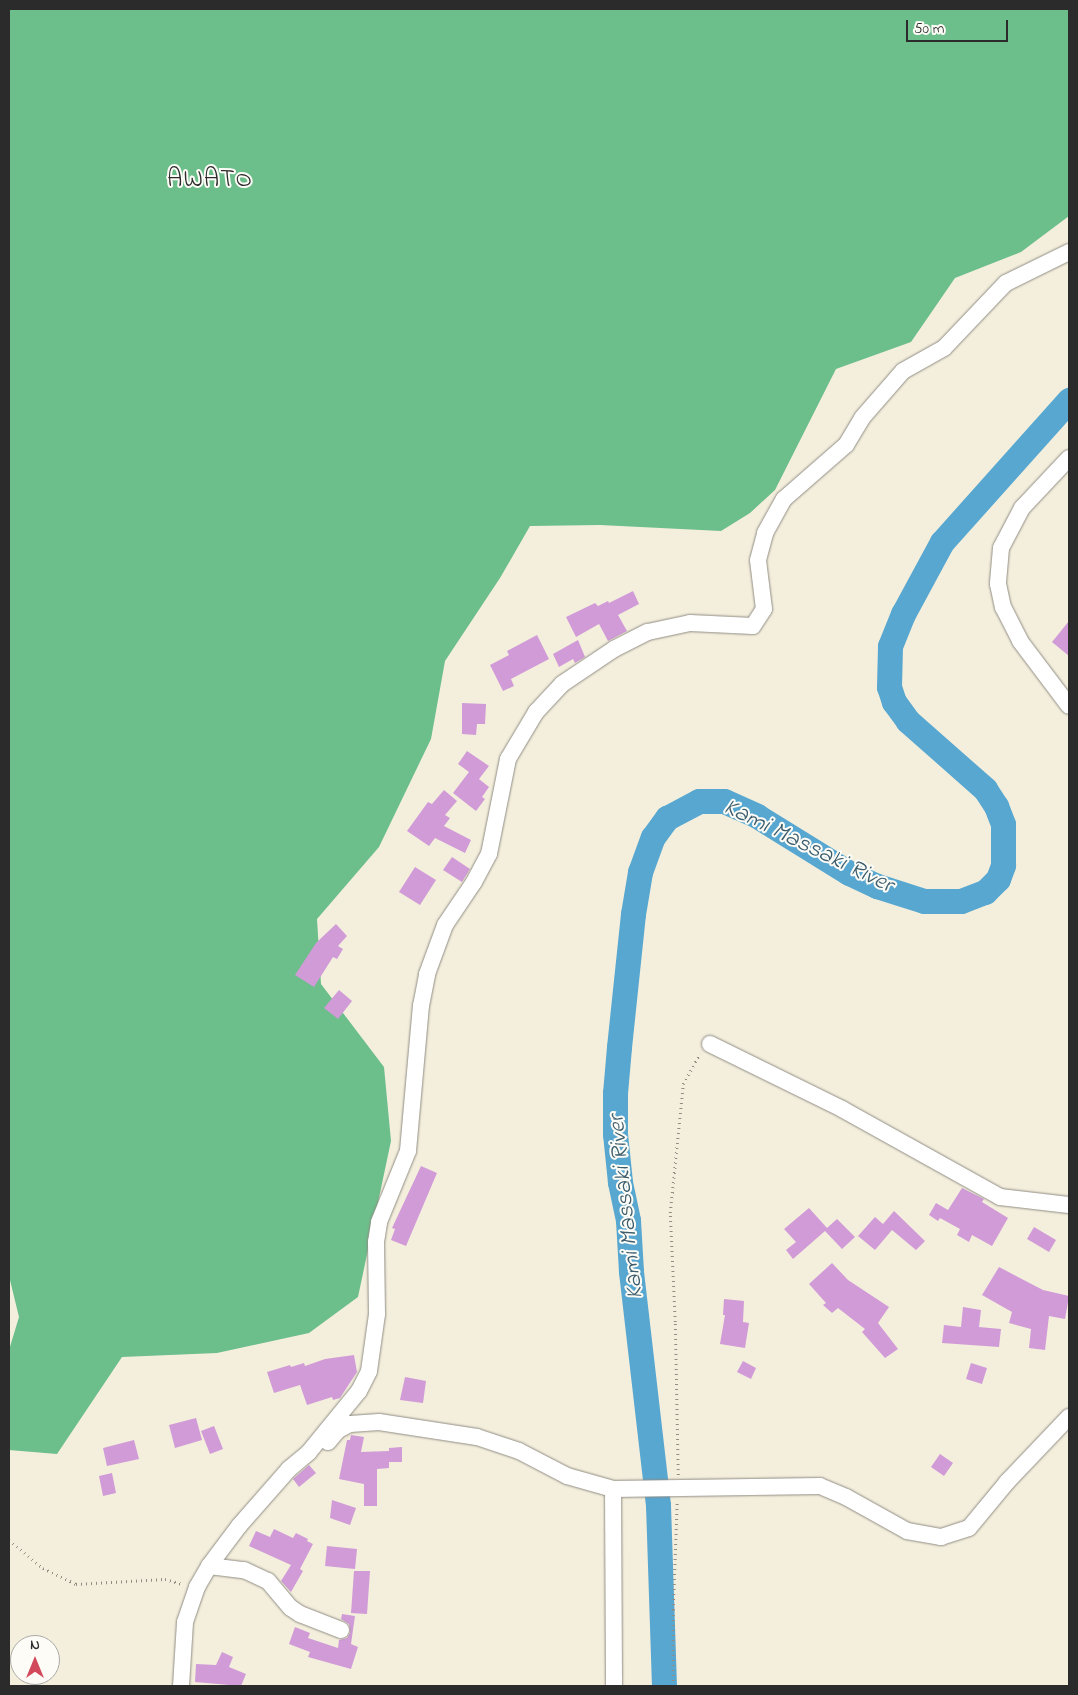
<!DOCTYPE html>
<style>
body{margin:0}
#map{position:relative;width:1078px;height:1695px;overflow:hidden;background:#f4efdd;font-family:"Indie Flower",sans-serif}
div>[style]{position:absolute}
[style*='--x']{left:calc(var(--x)*1px);top:calc(var(--y)*1px);width:calc(var(--w)*1px);rotate:calc(var(--a)*1deg)}
.forest>*{inset:0;background:#6cbe8a}
.river>*{height:25px;margin:-12.5px;padding:0 12.5px;transform-origin:12.5px;border-radius:12.5px;background:#57a7d1}
.building>*{inset:0;background:#d09bd7}
.path>*{height:2.5px;margin-top:-1.25px;transform-origin:0;background:repeating-linear-gradient(90deg,#908d84 0 1px,transparent 0 5px)}
.roads{filter:drop-shadow(0 0 1px #908d84) drop-shadow(0 0 1px #908d84)}
.minor>*{height:16px;margin:-8px;padding:0 8px;transform-origin:8px;border-radius:8px;background:#fff}
span{translate:-50% -50%;white-space:nowrap;text-align:center;line-height:1.15;-webkit-text-stroke:4px #fdfcf7;paint-order:stroke}
.water-label{font-size:24px;color:#3d5d6d;font-style:italic}
.quarter-label{font-size:25px;color:#2b2b2b;letter-spacing:1px}
.frame{position:absolute;inset:0;border:10px solid #2b2b2b;pointer-events:none}
.north{position:absolute;left:10px;top:1635px;width:50px;height:50px;box-sizing:border-box;background:#fdfcf7;border:1px solid #a9a8a5;border-radius:50%;rotate:0deg;font-size:14px;font-weight:700;line-height:20px;text-align:center;color:#2b2b2b}
.north::after{content:'';display:block;margin:auto;width:18px;height:22px;background:#d1495b;clip-path:polygon(50% 0,100% 100%,50% 72%,0 100%)}
.scale{position:absolute;left:906px;top:20px;width:102px;height:22px;box-sizing:border-box;border:2px solid #2b2b2b;border-top:0;padding-left:6px;font-size:15px;line-height:18px;white-space:nowrap;color:#2b2b2b;-webkit-text-stroke:4px #fdfcf7;paint-order:stroke}
</style>
<div id="map">
<div class="forest">
<i style="clip-path:polygon(9px 9px,1069px 9px,1069px 216px,1021px 252px,955px 278px,911px 342px,836px 369px,775px 490px,750px 513px,721px 531px,600px 525px,530px 526px,500px 578px,445px 661px,431px 739px,379px 847px,317px 919px,321px 984px,384px 1067px,391px 1141px,358px 1297px,309px 1333px,217px 1353px,122px 1357px,57px 1454px,9px 1450px,9px 1350px,19px 1317px,9px 1276px)"></i>
</div>
<div class="river">
<i style="--x:664;--y:1686;--w:181;--a:-91.9"></i>
<i style="--x:658;--y:1505;--w:236;--a:-96.6"></i>
<i style="--x:631;--y:1271;--w:51;--a:-93.4"></i>
<i style="--x:628;--y:1220;--w:39;--a:-102"></i>
<i style="--x:620;--y:1182;--w:48;--a:-95.9"></i>
<i style="--x:615;--y:1134;--w:41;--a:-90"></i>
<i style="--x:615;--y:1093;--w:46;--a:-85"></i>
<i style="--x:619;--y:1047;--w:134;--a:-84"></i>
<i style="--x:633;--y:914;--w:43;--a:-80.5"></i>
<i style="--x:640;--y:872;--w:37;--a:-70"></i>
<i style="--x:653;--y:837;--w:24;--a:-54"></i>
<i style="--x:667;--y:818;--w:36;--a:-28"></i>
<i style="--x:699;--y:801;--w:25;--a:0"></i>
<i style="--x:724;--y:801;--w:36;--a:24"></i>
<i style="--x:757;--y:816;--w:108;--a:31.8"></i>
<i style="--x:849;--y:873;--w:31;--a:25"></i>
<i style="--x:877;--y:886;--w:49;--a:17.7"></i>
<i style="--x:924;--y:901;--w:37;--a:0"></i>
<i style="--x:961;--y:901;--w:26;--a:-21"></i>
<i style="--x:985;--y:892;--w:18;--a:-45"></i>
<i style="--x:998;--y:879;--w:15;--a:-70"></i>
<i style="--x:1003;--y:865;--w:41;--a:-90"></i>
<i style="--x:1003;--y:824;--w:19;--a:-111"></i>
<i style="--x:996;--y:806;--w:20;--a:-123"></i>
<i style="--x:985;--y:789;--w:103;--a:-138.6"></i>
<i style="--x:908;--y:721;--w:24;--a:-126"></i>
<i style="--x:894;--y:702;--w:16;--a:-108"></i>
<i style="--x:889;--y:687;--w:41;--a:-88.6"></i>
<i style="--x:890;--y:646;--w:35;--a:-68"></i>
<i style="--x:903;--y:614;--w:82;--a:-61.6"></i>
<i style="--x:942;--y:542;--w:191;--a:-48.2"></i>
</div>
<div class="building">
<i style="clip-path:polygon(633px 591px,639px 604px,618px 615px,627px 631px,608px 641px,599px 624px,576px 637px,566px 617px,595px 603px,598px 606px,608px 601px,609px 603px)"></i>
<i style="clip-path:polygon(1069px 621px,1069px 656px,1052px 642px)"></i>
<i style="clip-path:polygon(537px 635px,549px 659px,511px 679px,514px 686px,503px 691px,490px 665px,509px 655px,507px 651px)"></i>
<i style="clip-path:polygon(578px 640px,585px 657px,575px 663px,573px 659px,559px 667px,553px 654px)"></i>
<i style="clip-path:polygon(462px 703px,486px 704px,485px 724px,477px 724px,476px 735px,462px 734px)"></i>
<i style="clip-path:polygon(467px 751px,489px 766px,479px 779px,489px 787px,482px 797px,485px 799px,476px 811px,453px 793px,469px 772px,458px 764px)"></i>
<i style="clip-path:polygon(444px 790px,457px 801px,445px 815px,450px 818px,444px 826px,471px 840px,465px 853px,435px 838px,429px 846px,407px 831px,428px 802px,432px 804px)"></i>
<i style="clip-path:polygon(452px 857px,470px 869px,462px 882px,443px 870px)"></i>
<i style="clip-path:polygon(415px 867px,436px 880px,420px 905px,399px 892px)"></i>
<i style="clip-path:polygon(336px 924px,347px 936px,338px 946px,343px 949px,337px 959px,333px 957px,314px 987px,295px 975px,316px 943px)"></i>
<i style="clip-path:polygon(339px 990px,352px 1001px,338px 1019px,324px 1008px)"></i>
<i style="clip-path:polygon(421px 1166px,437px 1173px,406px 1246px,391px 1240px,395px 1229px,392px 1228px)"></i>
<i style="clip-path:polygon(962px 1188px,984px 1199px,982px 1202px,1008px 1218px,992px 1246px,972px 1235px,969px 1242px,957px 1235px,960px 1229px,940px 1218px,938px 1221px,929px 1215px,936px 1203px,948px 1210px)"></i>
<i style="clip-path:polygon(809px 1208px,827px 1228px,837px 1219px,855px 1237px,842px 1249px,825px 1231px,793px 1259px,786px 1250px,796px 1242px,784px 1229px)"></i>
<i style="clip-path:polygon(894px 1211px,925px 1241px,916px 1250px,892px 1230px,875px 1250px,858px 1236px,875px 1217px,883px 1224px)"></i>
<i style="clip-path:polygon(1034px 1227px,1056px 1240px,1049px 1252px,1027px 1239px)"></i>
<i style="clip-path:polygon(832px 1263px,848px 1280px,889px 1307px,878px 1323px,898px 1349px,885px 1358px,862px 1332px,865px 1329px,838px 1308px,832px 1313px,823px 1305px,826px 1303px,809px 1284px)"></i>
<i style="clip-path:polygon(999px 1267px,1043px 1290px,1069px 1296px,1065px 1319px,1049px 1316px,1045px 1350px,1029px 1348px,1031px 1329px,1009px 1323px,1012px 1312px,982px 1295px)"></i>
<i style="clip-path:polygon(724px 1299px,744px 1301px,743px 1322px,749px 1323px,745px 1348px,720px 1344px,725px 1315px,723px 1315px)"></i>
<i style="clip-path:polygon(963px 1307px,981px 1310px,979px 1327px,1001px 1329px,999px 1347px,942px 1343px,944px 1325px,961px 1327px)"></i>
<i style="clip-path:polygon(354px 1355px,357px 1372px,340px 1398px,333px 1400px,332px 1397px,307px 1405px,300px 1385px,274px 1393px,267px 1372px,290px 1365px,291px 1367px,304px 1363px,305px 1366px,325px 1359px)"></i>
<i style="clip-path:polygon(743px 1361px,756px 1368px,751px 1379px,737px 1372px)"></i>
<i style="clip-path:polygon(971px 1363px,987px 1368px,982px 1384px,966px 1379px)"></i>
<i style="clip-path:polygon(405px 1377px,426px 1381px,423px 1403px,400px 1400px)"></i>
<i style="clip-path:polygon(196px 1418px,202px 1440px,175px 1448px,169px 1425px)"></i>
<i style="clip-path:polygon(214px 1426px,223px 1449px,210px 1454px,201px 1431px)"></i>
<i style="clip-path:polygon(351px 1435px,364px 1437px,361px 1452px,389px 1451px,389px 1448px,402px 1447px,402px 1462px,389px 1462px,389px 1468px,377px 1469px,377px 1506px,364px 1506px,364px 1484px,339px 1479px,347px 1440px,350px 1440px)"></i>
<i style="clip-path:polygon(134px 1440px,139px 1459px,107px 1466px,103px 1448px)"></i>
<i style="clip-path:polygon(940px 1454px,953px 1463px,944px 1476px,931px 1467px)"></i>
<i style="clip-path:polygon(309px 1465px,316px 1473px,299px 1487px,293px 1479px)"></i>
<i style="clip-path:polygon(112px 1473px,116px 1493px,103px 1496px,99px 1476px)"></i>
<i style="clip-path:polygon(332px 1500px,356px 1508px,350px 1525px,330px 1518px)"></i>
<i style="clip-path:polygon(274px 1529px,293px 1538px,296px 1533px,308px 1539px,307px 1541px,313px 1544px,300px 1569px,303px 1571px,291px 1592px,281px 1581px,291px 1565px,249px 1546px,256px 1531px,270px 1537px)"></i>
<i style="clip-path:polygon(327px 1546px,357px 1549px,355px 1569px,325px 1566px)"></i>
<i style="clip-path:polygon(354px 1571px,370px 1571px,367px 1614px,351px 1613px)"></i>
<i style="clip-path:polygon(342px 1614px,355px 1616px,351px 1644px,358px 1647px,351px 1669px,308px 1657px,310px 1652px,289px 1644px,295px 1627px,310px 1633px,308px 1638px,338px 1648px,339px 1640px,347px 1638px,350px 1633px,349px 1624px,341px 1619px)"></i>
<i style="clip-path:polygon(222px 1652px,233px 1657px,229px 1667px,246px 1674px,241px 1686px,195px 1682px,196px 1664px,216px 1665px)"></i>
</div>
<div class="path">
<i style="--x:678;--y:1475;--w:153;--a:-91.1"></i>
<i style="--x:675;--y:1322;--w:109;--a:-92.6"></i>
<i style="--x:670;--y:1213;--w:130;--a:-84.2"></i>
<i style="--x:683;--y:1084;--w:35;--a:-61"></i>
<i style="--x:9;--y:1540;--w:44;--a:39.5"></i>
<i style="--x:43;--y:1568;--w:37;--a:26"></i>
<i style="--x:76;--y:1584;--w:89;--a:-3.2"></i>
<i style="--x:165;--y:1579;--w:19;--a:16"></i>
<i style="--x:673;--y:1686;--w:76;--a:-90"></i>
<i style="--x:673;--y:1610;--w:107;--a:-87.9"></i>
</div>
<div class="roads">
<div class="minor">
<i style="--x:1069;--y:458;--w:69;--a:133.2"></i>
<i style="--x:1022;--y:508;--w:45;--a:117.7"></i>
<i style="--x:1001;--y:548;--w:36;--a:95"></i>
<i style="--x:998;--y:584;--w:24;--a:78"></i>
<i style="--x:1003;--y:607;--w:38;--a:63"></i>
<i style="--x:1020;--y:641;--w:81;--a:53"></i>
<i style="--x:710;--y:1044;--w:147;--a:26.2"></i>
<i style="--x:842;--y:1109;--w:181;--a:29.1"></i>
<i style="--x:1000;--y:1197;--w:69;--a:6.6"></i>
<i style="--x:328;--y:1442;--w:16;--a:-50"></i>
<i style="--x:338;--y:1430;--w:13;--a:-27"></i>
<i style="--x:350;--y:1424;--w:29;--a:-4"></i>
<i style="--x:379;--y:1422;--w:99;--a:8.7"></i>
<i style="--x:477;--y:1437;--w:44;--a:18.4"></i>
<i style="--x:519;--y:1451;--w:54;--a:27.5"></i>
<i style="--x:567;--y:1476;--w:48;--a:15.8"></i>
<i style="--x:613;--y:1489;--w:207;--a:-0.8"></i>
<i style="--x:820;--y:1486;--w:28;--a:23"></i>
<i style="--x:846;--y:1497;--w:70;--a:29.1"></i>
<i style="--x:907;--y:1531;--w:35;--a:10"></i>
<i style="--x:941;--y:1537;--w:29;--a:-18"></i>
<i style="--x:969;--y:1528;--w:60;--a:-50.4"></i>
<i style="--x:1007;--y:1482;--w:90;--a:-46.4"></i>
<i style="--x:613;--y:1489;--w:197;--a:89.7"></i>
<i style="--x:209;--y:1566;--w:35;--a:7"></i>
<i style="--x:244;--y:1570;--w:26;--a:25"></i>
<i style="--x:268;--y:1581;--w:35;--a:50"></i>
<i style="--x:291;--y:1608;--w:11;--a:34"></i>
<i style="--x:300;--y:1614;--w:44;--a:21.3"></i>
<i style="--x:181;--y:1686;--w:64;--a:-86.4"></i>
<i style="--x:185;--y:1622;--w:37;--a:-71"></i>
<i style="--x:197;--y:1587;--w:24;--a:-60"></i>
<i style="--x:209;--y:1566;--w:50;--a:-53.1"></i>
<i style="--x:239;--y:1526;--w:76;--a:-48.7"></i>
<i style="--x:289;--y:1469;--w:26;--a:-40"></i>
<i style="--x:309;--y:1452;--w:79;--a:-50.7"></i>
<i style="--x:359;--y:1391;--w:22;--a:-63"></i>
<i style="--x:369;--y:1371;--w:58;--a:-82"></i>
<i style="--x:377;--y:1314;--w:72;--a:-90.8"></i>
<i style="--x:376;--y:1242;--w:20;--a:-81"></i>
<i style="--x:379;--y:1222;--w:77;--a:-67.8"></i>
<i style="--x:408;--y:1151;--w:146;--a:-84.9"></i>
<i style="--x:421;--y:1006;--w:33;--a:-79"></i>
<i style="--x:427;--y:974;--w:52;--a:-69.8"></i>
<i style="--x:445;--y:925;--w:52;--a:-56"></i>
<i style="--x:474;--y:882;--w:32;--a:-62"></i>
<i style="--x:489;--y:854;--w:97;--a:-78.7"></i>
<i style="--x:508;--y:759;--w:55;--a:-59.2"></i>
<i style="--x:536;--y:712;--w:38;--a:-47"></i>
<i style="--x:562;--y:684;--w:63;--a:-33.9"></i>
<i style="--x:614;--y:649;--w:38;--a:-27"></i>
<i style="--x:648;--y:632;--w:43;--a:-12.1"></i>
<i style="--x:690;--y:623;--w:63;--a:2.7"></i>
<i style="--x:753;--y:626;--w:20;--a:-57"></i>
<i style="--x:764;--y:609;--w:49;--a:-97"></i>
<i style="--x:758;--y:560;--w:28;--a:-75"></i>
<i style="--x:765;--y:533;--w:39;--a:-61"></i>
<i style="--x:784;--y:499;--w:82;--a:-41.1"></i>
<i style="--x:846;--y:445;--w:31;--a:-59"></i>
<i style="--x:862;--y:418;--w:62;--a:-48.9"></i>
<i style="--x:903;--y:371;--w:47;--a:-29.3"></i>
<i style="--x:944;--y:348;--w:90;--a:-46.4"></i>
<i style="--x:1006;--y:283;--w:70;--a:-26.2"></i>
</div>
</div>
<div class="water-label">
<span style="left:808px;top:847px;rotate:26deg">Kami Massaki River</span>
<span style="left:627px;top:1207px;rotate:-96deg">Kami Massaki River</span>
</div>
<div class="quarter-label">
<span style="left:210px;top:180px">AWATO</span>
</div>
<div class="frame"></div>
<div class="north">N</div>
<div class="scale">50 m</div>
</div>
